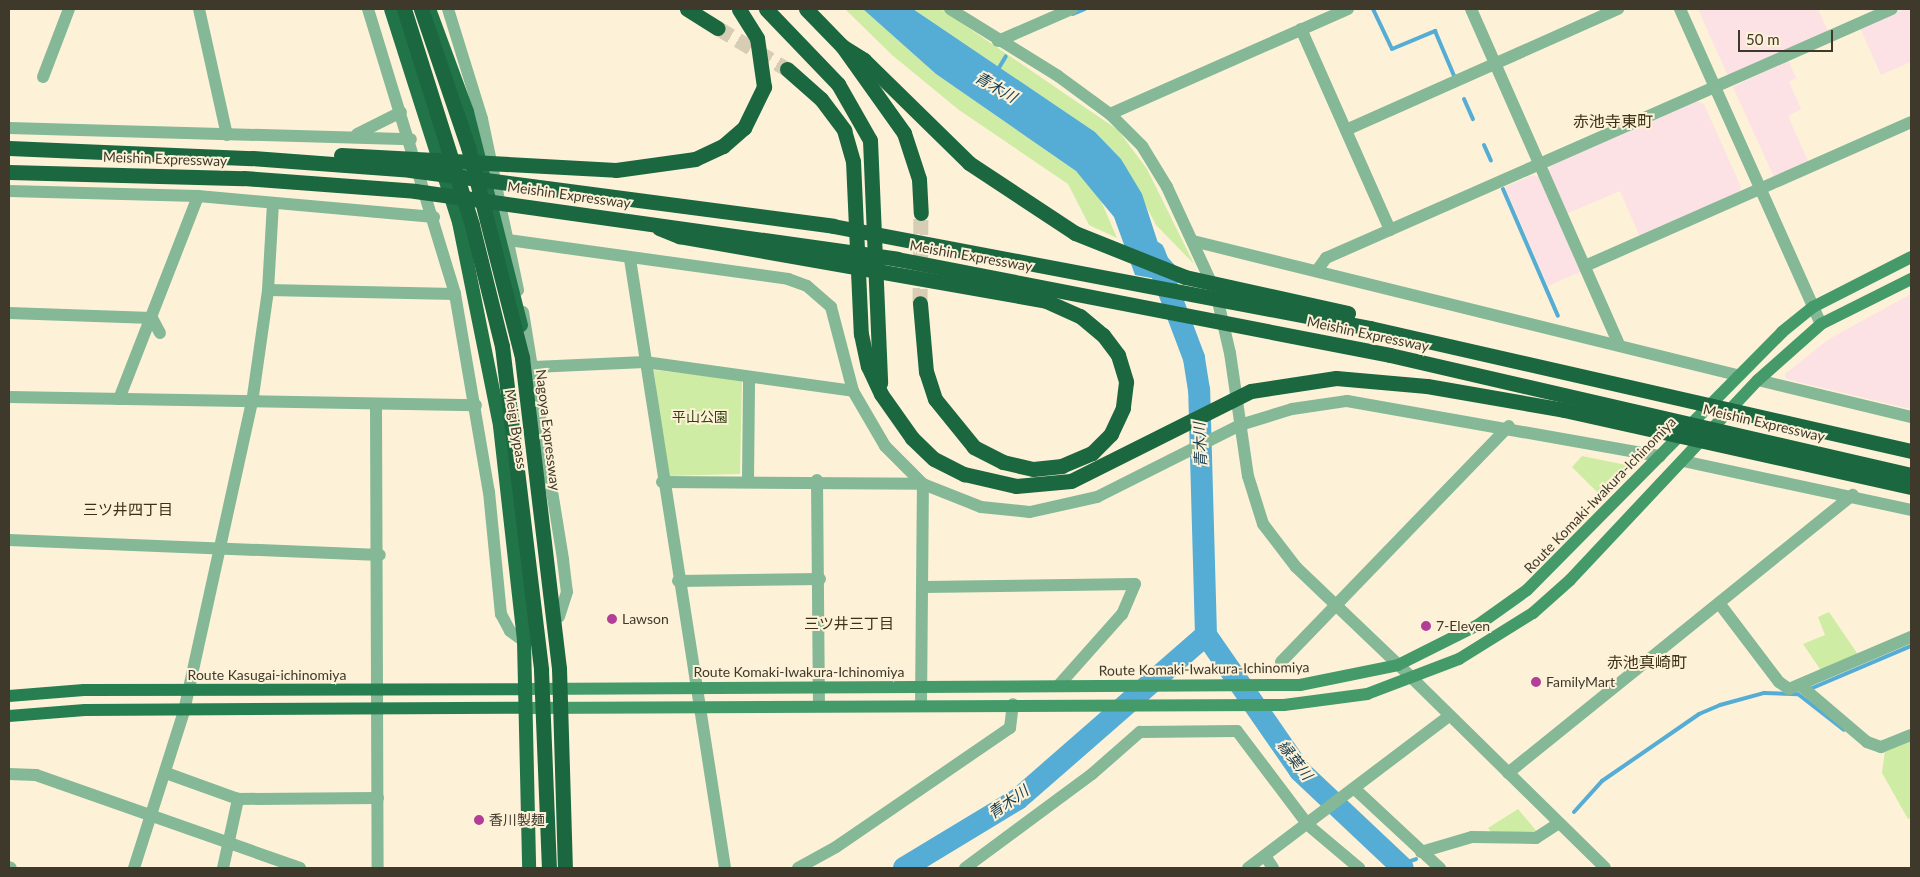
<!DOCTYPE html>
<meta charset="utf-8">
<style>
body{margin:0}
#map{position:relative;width:1920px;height:877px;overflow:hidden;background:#fdf2d7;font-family:Lato,"Noto Sans JP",sans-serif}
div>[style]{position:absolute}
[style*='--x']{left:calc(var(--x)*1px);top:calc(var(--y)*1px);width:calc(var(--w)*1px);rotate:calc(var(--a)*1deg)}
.industrial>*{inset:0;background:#fce1e5}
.green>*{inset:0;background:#ceeca3}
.water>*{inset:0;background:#55add5}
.stream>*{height:4px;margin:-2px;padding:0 2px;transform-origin:2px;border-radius:2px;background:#55add5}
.river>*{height:22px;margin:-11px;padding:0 11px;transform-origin:11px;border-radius:11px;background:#55add5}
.motorway-tunnel>*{height:15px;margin-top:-7.5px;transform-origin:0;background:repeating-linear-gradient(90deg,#d7cdb5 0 15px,transparent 0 23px)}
.minor>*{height:12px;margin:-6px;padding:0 6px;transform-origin:6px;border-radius:6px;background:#84b896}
.tertiary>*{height:12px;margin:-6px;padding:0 6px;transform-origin:6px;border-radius:6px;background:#84b896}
.secondary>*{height:12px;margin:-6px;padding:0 6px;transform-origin:6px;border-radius:6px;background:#459a6a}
.primary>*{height:12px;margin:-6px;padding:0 6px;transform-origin:6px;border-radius:6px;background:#277f51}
.trunk>*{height:14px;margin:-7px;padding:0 7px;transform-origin:7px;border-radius:7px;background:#217348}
.motorway>*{height:15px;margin:-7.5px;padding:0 7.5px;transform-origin:7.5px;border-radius:7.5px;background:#1b6740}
.dots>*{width:14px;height:14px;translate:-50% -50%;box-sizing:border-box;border:2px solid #fdf2d7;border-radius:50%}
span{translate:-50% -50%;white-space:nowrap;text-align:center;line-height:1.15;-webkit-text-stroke:4px #fdf2d7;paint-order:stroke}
.street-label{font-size:14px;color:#3f392c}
.park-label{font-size:14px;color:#30420d}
.poi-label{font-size:14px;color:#3f392c}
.left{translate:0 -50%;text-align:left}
.water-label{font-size:15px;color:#173d4f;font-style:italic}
.neighbourhood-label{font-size:15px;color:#3c3114}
.quarter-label{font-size:16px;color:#3c3114}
.frame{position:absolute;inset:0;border:10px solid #3f392c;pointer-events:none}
.scale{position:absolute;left:1738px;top:30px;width:95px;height:22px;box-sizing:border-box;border:2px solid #3f392c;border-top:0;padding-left:6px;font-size:15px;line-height:18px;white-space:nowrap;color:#3f392c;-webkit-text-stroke:4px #fdf2d7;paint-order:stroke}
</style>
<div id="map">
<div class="industrial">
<div style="clip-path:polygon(1698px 9px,1818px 9px,1829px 33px,1733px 76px,1727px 74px)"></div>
<div style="clip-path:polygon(1905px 9px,1911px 9px,1911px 62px,1881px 75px,1860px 28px)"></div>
<div style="clip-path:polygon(1788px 60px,1796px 78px,1789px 82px,1801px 109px,1788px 116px,1808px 161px,1774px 177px,1733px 87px)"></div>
<div style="clip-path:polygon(1696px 101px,1704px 104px,1741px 187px,1739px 194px,1640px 237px,1620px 191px,1566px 214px,1548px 171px,1550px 165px)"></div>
<div style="clip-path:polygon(1533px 175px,1540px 178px,1580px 272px,1548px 286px,1505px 187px)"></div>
<div style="clip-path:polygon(1911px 294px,1911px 409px,1786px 379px,1785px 374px,1829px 339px)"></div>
</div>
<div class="green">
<div style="clip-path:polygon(845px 9px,863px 9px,936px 74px,1076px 171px,1098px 194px,1117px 238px,1089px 225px,1068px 184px,959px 110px,892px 55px)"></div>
<div style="clip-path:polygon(913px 9px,941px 9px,1118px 130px,1147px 169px,1194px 264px,1156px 225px,1121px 159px,1095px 132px)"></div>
<div style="clip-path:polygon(654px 370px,742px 380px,740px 474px,666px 476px)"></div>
<div style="clip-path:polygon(1582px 456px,1631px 466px,1602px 497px,1572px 467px)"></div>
<div style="clip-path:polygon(1829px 612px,1859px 656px,1822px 672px,1803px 644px,1825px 635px,1818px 617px)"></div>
<div style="clip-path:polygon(1911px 740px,1911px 818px,1908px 819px,1882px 773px,1885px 750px)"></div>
<div style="clip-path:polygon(1518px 809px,1538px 833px,1492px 833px,1488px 828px)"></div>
</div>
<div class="water">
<div style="clip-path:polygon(863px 9px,913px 9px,1095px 132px,1121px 159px,1142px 194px,1160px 249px,1194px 286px,1135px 275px,1114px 217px,1076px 171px,936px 74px)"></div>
</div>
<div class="stream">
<div style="--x:1373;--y:9;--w:44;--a:64.6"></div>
<div style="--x:1392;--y:49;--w:47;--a:-22.7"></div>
<div style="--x:1435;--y:31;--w:51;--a:66.9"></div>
<div style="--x:1073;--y:14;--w:13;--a:-23"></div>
<div style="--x:997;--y:71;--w:17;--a:-59"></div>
<div style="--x:1464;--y:99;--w:22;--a:66"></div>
<div style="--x:1484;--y:145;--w:17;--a:66"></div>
<div style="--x:1503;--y:189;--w:138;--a:66.6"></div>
<div style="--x:1810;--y:689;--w:110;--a:-23.1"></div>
<div style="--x:1574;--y:812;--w:42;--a:-47.9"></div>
<div style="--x:1602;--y:781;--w:118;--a:-34.6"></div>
<div style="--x:1699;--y:714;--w:23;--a:-23"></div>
<div style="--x:1720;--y:705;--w:46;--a:-15.3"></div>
<div style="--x:1764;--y:693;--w:34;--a:2"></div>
<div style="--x:1798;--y:694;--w:58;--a:38"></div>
<div style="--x:1399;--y:865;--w:18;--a:-19"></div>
</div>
<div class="river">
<div style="--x:1206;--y:635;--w:165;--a:55.3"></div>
<div style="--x:1300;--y:771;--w:141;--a:43.3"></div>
<div style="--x:904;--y:868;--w:133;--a:-31.2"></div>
<div style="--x:1018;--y:799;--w:249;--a:-41.1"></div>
<div style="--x:1206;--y:635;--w:245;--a:-91.6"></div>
<div style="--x:1199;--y:390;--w:32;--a:-99"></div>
<div style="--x:1194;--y:358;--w:113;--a:-110.7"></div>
</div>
<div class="motorway-tunnel">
<div style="--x:718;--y:28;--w:80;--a:30.7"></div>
<div style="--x:920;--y:303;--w:90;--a:-89.4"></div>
</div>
<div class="minor">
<div style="--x:199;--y:9;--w:129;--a:77.5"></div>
<div style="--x:368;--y:9;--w:298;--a:73"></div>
<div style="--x:455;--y:294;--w:201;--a:80.3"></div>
<div style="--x:489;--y:492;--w:123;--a:84.4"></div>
<div style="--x:501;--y:614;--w:19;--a:62"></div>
<div style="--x:510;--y:631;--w:17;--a:36"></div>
<div style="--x:448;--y:9;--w:115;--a:72.8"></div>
<div style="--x:482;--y:119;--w:175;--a:78.1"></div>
<div style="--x:950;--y:9;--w:127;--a:31.8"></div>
<div style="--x:1058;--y:76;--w:64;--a:36.2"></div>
<div style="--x:1110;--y:114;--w:45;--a:45"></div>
<div style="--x:1142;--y:146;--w:48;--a:58.6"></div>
<div style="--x:1167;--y:187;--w:117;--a:65.2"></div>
<div style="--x:1216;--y:293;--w:62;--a:76.9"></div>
<div style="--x:1230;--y:353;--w:124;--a:81.7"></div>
<div style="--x:1248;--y:476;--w:50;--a:72.6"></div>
<div style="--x:1263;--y:524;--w:54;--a:52.5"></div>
<div style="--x:1296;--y:567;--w:162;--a:43.7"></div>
<div style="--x:1471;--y:9;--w:364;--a:66.2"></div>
<div style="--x:1301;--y:29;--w:220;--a:66.1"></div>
<div style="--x:998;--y:41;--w:81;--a:-23.4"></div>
<div style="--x:43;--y:77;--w:73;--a:-69.1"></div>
<div style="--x:1110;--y:114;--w:260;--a:-23.8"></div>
<div style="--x:9;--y:128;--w:402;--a:1.6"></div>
<div style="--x:1346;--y:130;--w:298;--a:-24"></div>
<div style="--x:357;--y:134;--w:49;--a:-26.6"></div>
<div style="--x:9;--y:191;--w:189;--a:1.5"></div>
<div style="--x:198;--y:196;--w:237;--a:5.1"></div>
<div style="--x:508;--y:240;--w:283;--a:7.9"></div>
<div style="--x:788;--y:279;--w:20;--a:20"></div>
<div style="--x:807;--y:286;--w:32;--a:41"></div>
<div style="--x:831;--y:307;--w:87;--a:75.3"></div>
<div style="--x:853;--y:391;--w:64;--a:59.8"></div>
<div style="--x:885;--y:446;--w:54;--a:45"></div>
<div style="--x:923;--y:484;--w:62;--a:21.6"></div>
<div style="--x:981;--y:507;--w:49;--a:5.8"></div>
<div style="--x:1030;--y:512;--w:69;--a:-12.6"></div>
<div style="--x:1097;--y:497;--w:160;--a:-26.7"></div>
<div style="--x:1240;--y:425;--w:54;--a:-17.1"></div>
<div style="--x:1292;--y:409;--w:56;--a:-8.3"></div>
<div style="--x:1347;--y:401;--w:318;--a:10"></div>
<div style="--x:1193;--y:241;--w:560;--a:13.84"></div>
<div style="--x:630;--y:259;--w:616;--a:81.13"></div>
<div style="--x:1585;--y:266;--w:356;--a:-23.8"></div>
<div style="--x:1318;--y:269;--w:14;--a:-54"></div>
<div style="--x:1326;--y:258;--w:618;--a:-23.75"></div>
<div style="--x:268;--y:290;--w:187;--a:1.2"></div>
<div style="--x:523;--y:312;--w:251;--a:80.8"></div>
<div style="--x:563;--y:560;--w:32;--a:83"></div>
<div style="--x:567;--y:592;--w:26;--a:108"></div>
<div style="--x:9;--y:313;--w:143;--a:2"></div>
<div style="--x:152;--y:318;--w:17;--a:62"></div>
<div style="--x:534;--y:367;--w:111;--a:-2.6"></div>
<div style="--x:645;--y:362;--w:210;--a:7.9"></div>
<div style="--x:1758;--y:380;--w:157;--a:13.6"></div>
<div style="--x:9;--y:397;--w:467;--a:1"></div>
<div style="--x:119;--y:399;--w:218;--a:-68.7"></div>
<div style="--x:376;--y:406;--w:462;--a:89.8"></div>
<div style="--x:1683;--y:461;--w:233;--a:12.1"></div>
<div style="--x:817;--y:480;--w:226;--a:89.5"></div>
<div style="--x:748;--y:481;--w:104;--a:-89.4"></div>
<div style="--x:662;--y:482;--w:261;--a:0.4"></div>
<div style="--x:9;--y:540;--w:371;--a:2.3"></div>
<div style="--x:678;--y:581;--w:142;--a:-0.8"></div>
<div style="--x:924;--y:587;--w:211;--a:-0.8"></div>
<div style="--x:1135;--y:584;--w:33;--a:113"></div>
<div style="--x:1122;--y:614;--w:96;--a:131.6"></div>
<div style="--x:1719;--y:603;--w:99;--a:52.8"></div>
<div style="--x:1779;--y:682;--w:12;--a:35"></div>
<div style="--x:1789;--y:689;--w:133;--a:-23.1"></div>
<div style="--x:1281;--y:662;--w:328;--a:-46"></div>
<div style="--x:1800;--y:685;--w:88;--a:40.4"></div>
<div style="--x:1867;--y:742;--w:15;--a:20"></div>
<div style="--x:1881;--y:747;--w:32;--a:-22"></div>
<div style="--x:921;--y:705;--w:221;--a:-89.5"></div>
<div style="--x:166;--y:773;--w:77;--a:19.9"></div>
<div style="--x:238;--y:799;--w:140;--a:-0.4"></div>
<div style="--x:1508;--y:773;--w:443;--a:-38.9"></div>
<div style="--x:9;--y:774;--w:27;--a:2"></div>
<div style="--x:36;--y:775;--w:280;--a:19.4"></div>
<div style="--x:1356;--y:790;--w:115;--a:42.9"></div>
<div style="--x:1421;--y:852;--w:53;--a:-16.4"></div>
<div style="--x:1472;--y:837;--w:64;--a:0.9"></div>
<div style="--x:1536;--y:838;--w:27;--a:-33"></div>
<div style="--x:1265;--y:856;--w:14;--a:56"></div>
<div style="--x:9;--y:867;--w:2;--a:27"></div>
<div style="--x:134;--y:868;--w:165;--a:-72.3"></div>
<div style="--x:184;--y:711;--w:315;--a:-77.6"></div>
<div style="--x:252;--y:403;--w:114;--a:-81.9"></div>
<div style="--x:268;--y:290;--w:86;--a:-86.7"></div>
<div style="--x:223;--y:868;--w:71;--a:-77.7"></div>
<div style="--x:798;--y:868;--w:43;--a:-28.9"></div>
<div style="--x:836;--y:847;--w:211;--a:-34.4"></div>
<div style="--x:1010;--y:728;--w:24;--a:-83"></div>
<div style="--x:965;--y:868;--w:158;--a:-36.5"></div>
<div style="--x:1092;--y:774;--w:64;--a:-41.2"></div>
<div style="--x:1140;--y:732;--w:97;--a:-0.6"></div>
<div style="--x:1237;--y:731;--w:118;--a:52.9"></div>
<div style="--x:1308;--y:825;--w:67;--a:40.1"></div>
<div style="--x:1248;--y:868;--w:252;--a:-37.1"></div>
</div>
<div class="tertiary">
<div style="--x:1680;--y:9;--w:345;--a:65.9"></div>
<div style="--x:1413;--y:679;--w:269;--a:44.5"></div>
</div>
<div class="secondary">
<div style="--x:525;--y:689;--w:775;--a:-0.3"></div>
<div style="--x:1300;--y:685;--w:100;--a:-11.5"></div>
<div style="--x:1398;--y:665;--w:89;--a:-26.6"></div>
<div style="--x:1478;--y:625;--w:60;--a:-35.5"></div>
<div style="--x:1527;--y:590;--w:363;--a:-45.3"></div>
<div style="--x:1782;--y:332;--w:40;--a:-39"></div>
<div style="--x:1813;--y:307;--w:110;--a:-27"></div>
<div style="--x:525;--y:708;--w:759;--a:-0.23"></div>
<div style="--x:1284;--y:705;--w:84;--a:-7.5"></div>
<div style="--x:1367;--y:694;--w:98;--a:-20.8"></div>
<div style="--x:1459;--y:659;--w:87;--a:-31.9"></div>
<div style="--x:1533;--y:613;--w:50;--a:-41.7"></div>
<div style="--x:1570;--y:580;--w:274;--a:-46.8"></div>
<div style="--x:1758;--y:380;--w:84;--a:-41.6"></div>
<div style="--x:1821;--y:324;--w:101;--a:-26.6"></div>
</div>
<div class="primary">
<div style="--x:9;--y:696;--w:75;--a:-4.6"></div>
<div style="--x:84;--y:690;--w:441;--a:-0.1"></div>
<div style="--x:9;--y:716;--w:76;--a:-4.5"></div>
<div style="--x:85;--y:710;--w:440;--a:-0.3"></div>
</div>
<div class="trunk">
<div style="--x:391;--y:9;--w:224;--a:72.3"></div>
<div style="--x:459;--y:222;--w:208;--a:78.6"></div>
<div style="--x:500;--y:426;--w:216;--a:83.6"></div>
<div style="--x:524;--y:641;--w:227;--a:88.7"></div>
<div style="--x:429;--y:9;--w:110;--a:69.7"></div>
<div style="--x:467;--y:112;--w:220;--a:75.8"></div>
</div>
<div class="motorway">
<div style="--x:404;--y:9;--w:226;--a:72.5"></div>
<div style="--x:472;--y:225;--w:125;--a:76.1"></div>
<div style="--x:502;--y:346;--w:326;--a:83.1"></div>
<div style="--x:541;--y:670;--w:198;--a:87.7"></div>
<div style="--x:421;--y:9;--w:146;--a:71.2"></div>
<div style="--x:468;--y:147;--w:218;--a:75.6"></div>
<div style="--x:522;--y:358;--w:312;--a:83.2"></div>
<div style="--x:559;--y:668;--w:200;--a:88.3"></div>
<div style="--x:687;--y:9;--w:36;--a:32"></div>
<div style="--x:766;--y:9;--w:104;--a:46.2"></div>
<div style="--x:838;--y:84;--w:64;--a:60.3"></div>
<div style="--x:870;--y:140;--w:243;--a:87.6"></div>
<div style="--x:806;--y:9;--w:52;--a:45.8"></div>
<div style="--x:842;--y:46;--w:107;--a:54.5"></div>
<div style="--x:904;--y:133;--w:48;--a:71.9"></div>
<div style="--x:919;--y:179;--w:34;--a:87"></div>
<div style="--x:842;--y:46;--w:26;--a:32"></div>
<div style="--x:864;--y:60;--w:147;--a:44.4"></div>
<div style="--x:969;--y:163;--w:127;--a:33.4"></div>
<div style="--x:1075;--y:233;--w:118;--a:21.8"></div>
<div style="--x:1185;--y:277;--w:167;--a:12.5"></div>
<div style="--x:787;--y:69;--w:45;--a:41.4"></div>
<div style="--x:821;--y:99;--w:39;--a:53"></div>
<div style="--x:844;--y:130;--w:32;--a:74"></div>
<div style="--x:853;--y:161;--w:173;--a:87.4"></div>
<div style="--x:861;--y:334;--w:33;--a:78"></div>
<div style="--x:868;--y:366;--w:31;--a:65"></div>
<div style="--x:881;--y:394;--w:54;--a:54.8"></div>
<div style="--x:912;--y:438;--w:30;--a:44"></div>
<div style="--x:934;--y:459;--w:34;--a:27"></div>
<div style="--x:964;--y:474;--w:53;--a:13"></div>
<div style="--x:1016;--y:486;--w:55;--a:-5.2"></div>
<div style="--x:1071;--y:481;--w:201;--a:-26.6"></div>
<div style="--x:1251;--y:391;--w:86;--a:-8.7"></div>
<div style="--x:1336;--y:378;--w:91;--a:5"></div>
<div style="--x:1427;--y:386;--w:139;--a:9.9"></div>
<div style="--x:1564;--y:410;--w:355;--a:12.5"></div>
<div style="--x:9;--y:148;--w:243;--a:2.4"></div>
<div style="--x:252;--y:158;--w:158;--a:4.3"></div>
<div style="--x:410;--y:170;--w:427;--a:7.5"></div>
<div style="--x:833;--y:226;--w:547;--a:10.75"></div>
<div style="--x:1370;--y:328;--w:555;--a:12.81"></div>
<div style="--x:341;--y:155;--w:275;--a:3.1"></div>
<div style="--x:616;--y:170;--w:80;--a:-7.9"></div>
<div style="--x:695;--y:159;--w:31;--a:-25"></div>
<div style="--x:723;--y:146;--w:28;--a:-41"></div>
<div style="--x:744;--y:128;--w:46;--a:-64"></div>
<div style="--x:764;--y:87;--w:49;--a:-98.1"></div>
<div style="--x:757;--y:38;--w:34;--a:-122"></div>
<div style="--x:9;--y:172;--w:235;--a:1.5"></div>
<div style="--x:244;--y:178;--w:171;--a:4.3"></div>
<div style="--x:415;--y:191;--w:487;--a:8"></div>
<div style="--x:897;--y:259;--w:502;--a:11.02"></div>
<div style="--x:1390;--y:355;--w:535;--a:12.97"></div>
<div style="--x:659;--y:228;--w:22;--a:22"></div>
<div style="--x:679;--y:236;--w:373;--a:10"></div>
<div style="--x:1046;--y:301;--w:37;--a:24"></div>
<div style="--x:1080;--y:316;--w:30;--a:40"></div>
<div style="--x:1103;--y:335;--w:25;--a:53"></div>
<div style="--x:1118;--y:355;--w:28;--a:73"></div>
<div style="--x:1126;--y:382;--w:26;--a:97"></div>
<div style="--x:1123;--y:408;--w:29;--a:115"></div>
<div style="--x:1111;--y:434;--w:27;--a:135"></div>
<div style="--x:1092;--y:453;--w:33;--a:157"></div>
<div style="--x:1062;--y:466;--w:29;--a:174"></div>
<div style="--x:1033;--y:469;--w:31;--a:-167"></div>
<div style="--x:1003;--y:462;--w:33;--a:-153"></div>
<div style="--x:974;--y:447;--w:62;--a:-129.1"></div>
<div style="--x:935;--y:399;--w:28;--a:-108"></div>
<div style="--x:926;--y:372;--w:69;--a:-95"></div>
</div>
<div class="dots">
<div style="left:612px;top:619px;background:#b33e97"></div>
<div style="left:1426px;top:626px;background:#b33e97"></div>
<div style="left:1536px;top:682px;background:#b33e97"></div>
<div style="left:479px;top:820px;background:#b33e97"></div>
</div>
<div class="street-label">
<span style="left:165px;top:159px;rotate:2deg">Meishin Expressway</span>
<span style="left:569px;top:195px;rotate:8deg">Meishin Expressway</span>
<span style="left:971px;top:256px;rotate:10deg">Meishin Expressway</span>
<span style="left:1368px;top:334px;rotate:12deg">Meishin Expressway</span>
<span style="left:1764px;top:423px;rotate:13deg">Meishin Expressway</span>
<span style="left:516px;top:429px;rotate:81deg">Meigi Bypass</span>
<span style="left:548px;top:430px;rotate:83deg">Nagoya Expressway</span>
<span style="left:1600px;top:495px;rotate:-46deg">Route Komaki-Iwakura-Ichinomiya</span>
<span style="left:1204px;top:669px;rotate:-1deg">Route Komaki-Iwakura-Ichinomiya</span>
<span style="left:799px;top:672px">Route Komaki-Iwakura-Ichinomiya</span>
<span style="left:267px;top:675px">Route Kasugai-ichinomiya</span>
</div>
<div class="park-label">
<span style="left:700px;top:417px">平山公園</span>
</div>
<div class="poi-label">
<span class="left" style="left:622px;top:619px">Lawson</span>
<span class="left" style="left:1436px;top:626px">7-Eleven</span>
<span class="left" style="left:1546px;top:682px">FamilyMart</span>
<span class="left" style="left:489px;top:820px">香川製麺</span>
</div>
<div class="water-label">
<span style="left:996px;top:87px;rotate:30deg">青木川</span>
<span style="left:1200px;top:445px;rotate:-92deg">青木川</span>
<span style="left:1295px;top:760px;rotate:52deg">縁葉川</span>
<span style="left:1008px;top:802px;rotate:-35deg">青木川</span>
</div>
<div class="neighbourhood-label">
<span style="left:128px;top:510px">三ツ井四丁目</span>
<span style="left:849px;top:624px">三ツ井三丁目</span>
</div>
<div class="quarter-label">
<span style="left:1613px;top:121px">赤池寺東町</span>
<span style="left:1647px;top:662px">赤池真崎町</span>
</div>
<div class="frame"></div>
<div class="scale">50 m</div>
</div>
